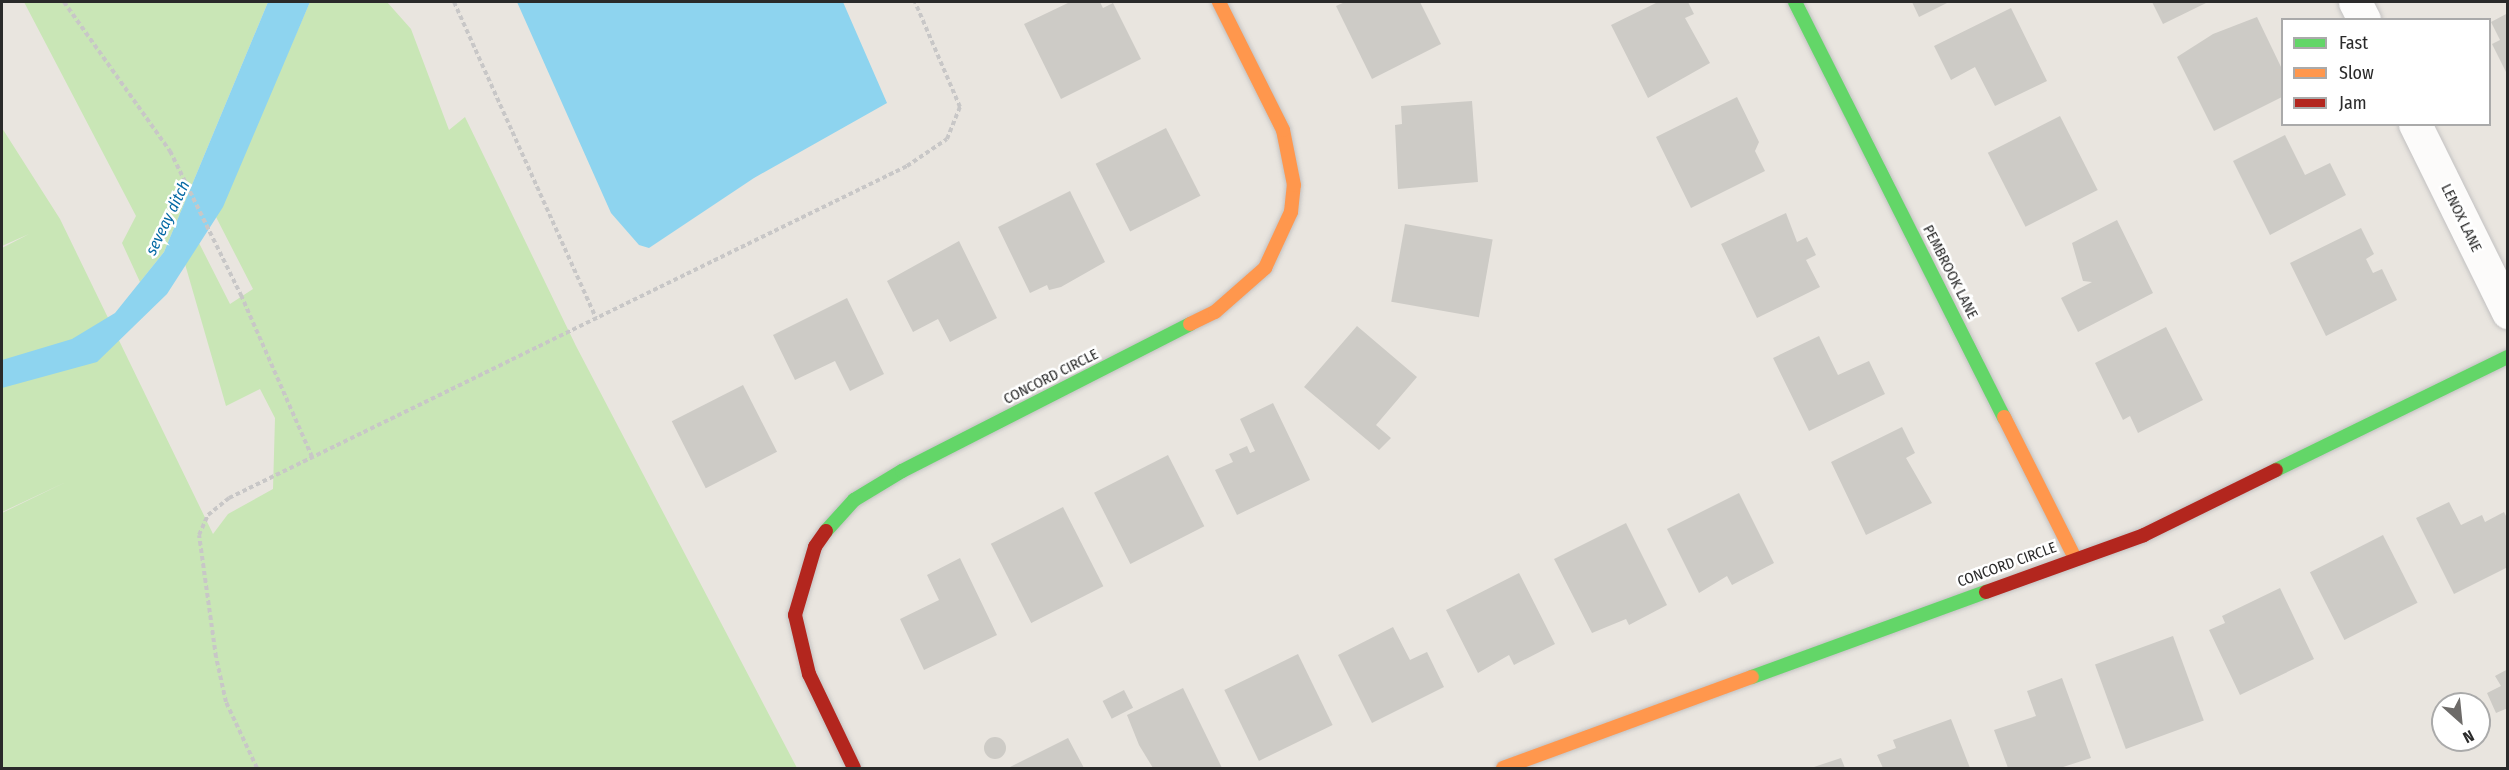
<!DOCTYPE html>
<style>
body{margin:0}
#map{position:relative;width:2509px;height:770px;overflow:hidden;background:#e9e5df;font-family:"Fira Sans Condensed",sans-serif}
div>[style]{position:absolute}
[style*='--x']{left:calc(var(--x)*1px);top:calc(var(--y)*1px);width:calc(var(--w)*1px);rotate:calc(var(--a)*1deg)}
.green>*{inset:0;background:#c9e6b6}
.water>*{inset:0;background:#8ed4ef}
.building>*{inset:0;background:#cdcbc6;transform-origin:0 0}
.round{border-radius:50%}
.path>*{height:4px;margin-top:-2px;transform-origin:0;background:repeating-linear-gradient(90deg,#c8c7c7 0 4.5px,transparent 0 7.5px)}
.roads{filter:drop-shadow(0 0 2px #c2c1c1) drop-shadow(0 0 2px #c2c1c1)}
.street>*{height:33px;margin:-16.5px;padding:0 16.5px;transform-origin:16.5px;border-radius:16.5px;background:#fcfbfa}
.fast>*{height:14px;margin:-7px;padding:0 7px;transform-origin:7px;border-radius:7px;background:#63d668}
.slow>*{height:14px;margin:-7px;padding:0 7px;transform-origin:7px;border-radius:7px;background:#ff974d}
.jam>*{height:14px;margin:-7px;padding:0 7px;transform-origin:7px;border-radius:7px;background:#b3261e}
span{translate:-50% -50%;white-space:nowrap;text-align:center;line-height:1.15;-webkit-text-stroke:5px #fff;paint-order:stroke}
.street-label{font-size:15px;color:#2a2a2a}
.water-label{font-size:16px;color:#0569a4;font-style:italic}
.frame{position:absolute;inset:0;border:3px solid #2a2a2a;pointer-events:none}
.legend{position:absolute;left:2281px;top:18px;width:210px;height:108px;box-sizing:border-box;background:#fff;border:2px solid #aaa;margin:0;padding:8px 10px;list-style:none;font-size:18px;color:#2a2a2a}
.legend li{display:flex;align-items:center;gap:12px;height:30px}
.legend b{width:30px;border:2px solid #aaa}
.north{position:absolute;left:2431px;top:692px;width:60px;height:60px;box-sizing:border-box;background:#fff;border:2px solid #aaa;border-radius:50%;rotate:153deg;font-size:16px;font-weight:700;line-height:24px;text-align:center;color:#2a2a2a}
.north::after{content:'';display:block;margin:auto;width:21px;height:27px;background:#6d6b69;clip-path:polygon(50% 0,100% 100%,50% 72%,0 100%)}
</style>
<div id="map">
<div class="green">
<div style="clip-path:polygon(24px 2px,268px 2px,164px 252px,140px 282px,122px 243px,136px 216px)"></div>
<div style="clip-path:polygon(310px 2px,387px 2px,411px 29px,449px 130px,465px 117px,576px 346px,797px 768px,2px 768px,2px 513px,66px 482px,2px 512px,2px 248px,29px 234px,2px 246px,2px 128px,60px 219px,213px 534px,228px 514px,273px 489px,275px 418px,260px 389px,226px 406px,185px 264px,199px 243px,230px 304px,253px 289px,216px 217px)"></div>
</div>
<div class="water">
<div style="clip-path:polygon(268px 2px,310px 2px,223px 207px,167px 294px,97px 362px,2px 388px,2px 360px,72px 339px,115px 313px,164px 252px)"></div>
<div style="clip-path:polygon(517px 2px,843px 2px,887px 103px,754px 178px,649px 248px,639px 245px,611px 213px)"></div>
</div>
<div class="building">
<div style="clip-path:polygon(1070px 2px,1100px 2px,1103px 8px,1113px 3px,1141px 59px,1061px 99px,1024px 24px)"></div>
<div style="clip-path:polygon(1345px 2px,1420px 2px,1441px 44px,1372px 79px,1336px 6px)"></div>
<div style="clip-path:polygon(1658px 2px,1688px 2px,1694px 14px,1685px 18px,1710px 63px,1648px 98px,1611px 25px)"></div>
<div style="clip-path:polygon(1912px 2px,1949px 2px,1919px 17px)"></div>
<div style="clip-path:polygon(2152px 2px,2208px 2px,2163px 24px)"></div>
<div style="clip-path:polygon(2011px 8px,2047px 81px,1995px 106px,1975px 67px,1951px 80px,1934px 46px)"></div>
<div style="clip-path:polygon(2508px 13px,2508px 76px,2492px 44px,2500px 40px,2491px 22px)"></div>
<div style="clip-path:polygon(2257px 17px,2282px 69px,2282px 97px,2214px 131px,2177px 57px,2213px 34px)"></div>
<div style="clip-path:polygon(1737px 97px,1759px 142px,1755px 151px,1765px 171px,1691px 208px,1656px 137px)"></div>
<div style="clip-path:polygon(1472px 101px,1478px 182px,1398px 189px,1395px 125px,1402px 124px,1401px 106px)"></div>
<div style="left:2060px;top:116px;width:83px;height:81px;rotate:63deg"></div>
<div style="left:1166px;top:128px;width:76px;height:79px;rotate:63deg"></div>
<div style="clip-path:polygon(2285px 135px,2305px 175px,2330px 163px,2346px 195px,2270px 235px,2233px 161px)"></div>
<div style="clip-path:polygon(1070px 191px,1105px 262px,1061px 287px,1049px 290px,1047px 285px,1030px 293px,998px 227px)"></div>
<div style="clip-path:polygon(1786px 213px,1797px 242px,1807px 237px,1816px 255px,1806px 260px,1820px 287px,1757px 318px,1721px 244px)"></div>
<div style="clip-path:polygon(2117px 220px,2153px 293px,2078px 332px,2061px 298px,2092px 282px,2083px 281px,2072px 243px)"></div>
<div style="left:1405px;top:224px;width:89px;height:79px;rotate:10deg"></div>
<div style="clip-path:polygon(2361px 228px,2374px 254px,2366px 259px,2373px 273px,2382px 269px,2397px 300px,2326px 336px,2290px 263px)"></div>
<div style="clip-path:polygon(959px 241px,997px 318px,950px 342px,938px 319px,913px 332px,887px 281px)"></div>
<div style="clip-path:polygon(847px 298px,884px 374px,850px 391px,835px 361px,795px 380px,773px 335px)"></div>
<div style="clip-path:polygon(1357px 326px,1417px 377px,1376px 425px,1391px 438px,1379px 450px,1304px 387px)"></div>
<div style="clip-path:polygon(2166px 327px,2203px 400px,2138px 433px,2130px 416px,2123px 420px,2095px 363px)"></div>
<div style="clip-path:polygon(1819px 336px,1838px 375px,1869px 361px,1885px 394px,1809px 431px,1773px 358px)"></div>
<div style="left:743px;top:385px;width:75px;height:80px;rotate:63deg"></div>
<div style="clip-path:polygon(1273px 403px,1310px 480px,1237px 515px,1215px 470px,1233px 462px,1229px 454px,1247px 446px,1250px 453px,1255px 451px,1240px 419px)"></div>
<div style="clip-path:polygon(1902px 427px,1915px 453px,1906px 458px,1932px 503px,1866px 535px,1831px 462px)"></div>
<div style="left:1168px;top:455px;width:80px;height:83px;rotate:63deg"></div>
<div style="clip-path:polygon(1739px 493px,1774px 563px,1732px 585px,1727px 576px,1699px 593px,1667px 529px)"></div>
<div style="clip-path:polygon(2449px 502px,2461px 525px,2482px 515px,2485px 522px,2504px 512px,2508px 520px,2508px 567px,2454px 594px,2416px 518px)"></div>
<div style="left:1063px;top:507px;width:89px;height:81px;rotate:63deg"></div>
<div style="clip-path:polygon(1626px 523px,1667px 605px,1629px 625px,1626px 619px,1592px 633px,1554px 559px)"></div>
<div style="left:2383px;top:535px;width:76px;height:82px;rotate:63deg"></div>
<div style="clip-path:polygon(960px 558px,997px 635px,924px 670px,900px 619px,939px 600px,927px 575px)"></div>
<div style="clip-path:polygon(1519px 573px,1555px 644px,1514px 665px,1509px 655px,1478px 673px,1446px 610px)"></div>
<div style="clip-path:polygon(2280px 588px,2314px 659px,2240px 695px,2209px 630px,2225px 623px,2222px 616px)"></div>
<div style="clip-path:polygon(1393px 627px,1410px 660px,1427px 652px,1444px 687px,1372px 723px,1338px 655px)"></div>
<div style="left:2173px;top:636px;width:90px;height:83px;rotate:70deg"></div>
<div style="left:1298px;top:654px;width:79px;height:82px;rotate:64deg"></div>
<div style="clip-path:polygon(2508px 669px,2508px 708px,2496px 713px,2487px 693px,2501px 686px,2495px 676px)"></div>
<div style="clip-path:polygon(2062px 678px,2091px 758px,2060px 768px,2008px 768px,1994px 730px,2036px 716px,2027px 691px)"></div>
<div style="clip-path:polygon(1183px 688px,1222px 768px,1153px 768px,1139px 745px,1127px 715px)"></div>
<div style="left:1124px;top:690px;width:20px;height:24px;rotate:63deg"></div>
<div style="clip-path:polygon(1951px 719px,1970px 768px,1883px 768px,1877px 755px,1896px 748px,1893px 740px)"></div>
<div class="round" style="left:984px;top:737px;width:22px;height:22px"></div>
<div style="clip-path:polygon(1068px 738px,1084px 768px,1008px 768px)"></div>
<div style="clip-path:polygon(1841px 758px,1845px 768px,1811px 768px)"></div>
</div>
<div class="path">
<div style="--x:64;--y:2;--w:183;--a:54.6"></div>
<div style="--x:170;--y:151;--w:161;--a:63.8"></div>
<div style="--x:241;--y:295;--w:177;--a:66.3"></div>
<div style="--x:454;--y:2;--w:346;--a:65.8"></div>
<div style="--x:257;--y:768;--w:73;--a:-115.2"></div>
<div style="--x:226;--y:702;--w:46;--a:-102.5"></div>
<div style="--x:216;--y:657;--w:123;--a:-97.9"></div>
<div style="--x:199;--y:535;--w:22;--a:-66"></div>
<div style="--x:208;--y:515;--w:27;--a:-39"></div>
<div style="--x:229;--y:498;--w:755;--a:-26.09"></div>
<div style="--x:907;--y:166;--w:48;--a:-34"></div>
<div style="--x:947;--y:139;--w:35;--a:-68"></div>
<div style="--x:960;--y:107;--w:114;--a:-113.2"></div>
</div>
<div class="roads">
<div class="street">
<div style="--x:2355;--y:2;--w:20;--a:63"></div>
<div style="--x:2415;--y:124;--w:210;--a:63.7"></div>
</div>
<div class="fast">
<div style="--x:1795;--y:2;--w:465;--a:63.3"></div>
<div style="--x:2276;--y:470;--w:258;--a:-26"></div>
<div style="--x:826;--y:531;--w:42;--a:-47.9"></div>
<div style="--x:854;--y:500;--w:56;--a:-31.1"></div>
<div style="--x:902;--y:471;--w:323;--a:-27"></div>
<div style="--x:1752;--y:677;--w:249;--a:-20"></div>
</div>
<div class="slow">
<div style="--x:1190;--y:324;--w:28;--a:-26"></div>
<div style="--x:1215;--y:312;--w:67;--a:-41.3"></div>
<div style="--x:1265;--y:268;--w:62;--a:-65.1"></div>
<div style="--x:1291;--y:212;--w:27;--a:-84"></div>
<div style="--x:1294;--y:185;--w:56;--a:-101.3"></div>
<div style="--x:1283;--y:130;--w:143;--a:-116.6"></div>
<div style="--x:2004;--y:417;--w:158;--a:63.3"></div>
<div style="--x:1503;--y:768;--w:265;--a:-20.1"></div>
</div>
<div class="jam">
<div style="--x:826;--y:531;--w:19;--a:125"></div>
<div style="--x:815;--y:547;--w:71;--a:106.4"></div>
<div style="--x:795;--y:615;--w:61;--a:76.7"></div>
<div style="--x:809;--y:674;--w:104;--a:64.4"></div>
<div style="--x:1986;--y:592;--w:168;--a:-19.8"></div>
<div style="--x:2144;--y:535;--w:147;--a:-26.2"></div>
</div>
</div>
<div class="street-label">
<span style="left:2461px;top:218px;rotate:64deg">LENOX LANE</span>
<span style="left:1950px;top:272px;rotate:63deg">PEMBROOK LANE</span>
<span style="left:1051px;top:377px;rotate:-27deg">CONCORD CIRCLE</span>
<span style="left:2007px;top:565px;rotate:-20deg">CONCORD CIRCLE</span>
</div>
<div class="water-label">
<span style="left:168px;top:218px;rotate:-64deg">seveay ditch</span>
</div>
<div class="frame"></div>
<ul class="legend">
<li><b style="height:8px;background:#63d668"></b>Fast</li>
<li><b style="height:8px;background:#ff974d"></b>Slow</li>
<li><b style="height:8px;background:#b3261e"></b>Jam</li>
</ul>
<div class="north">N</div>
</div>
